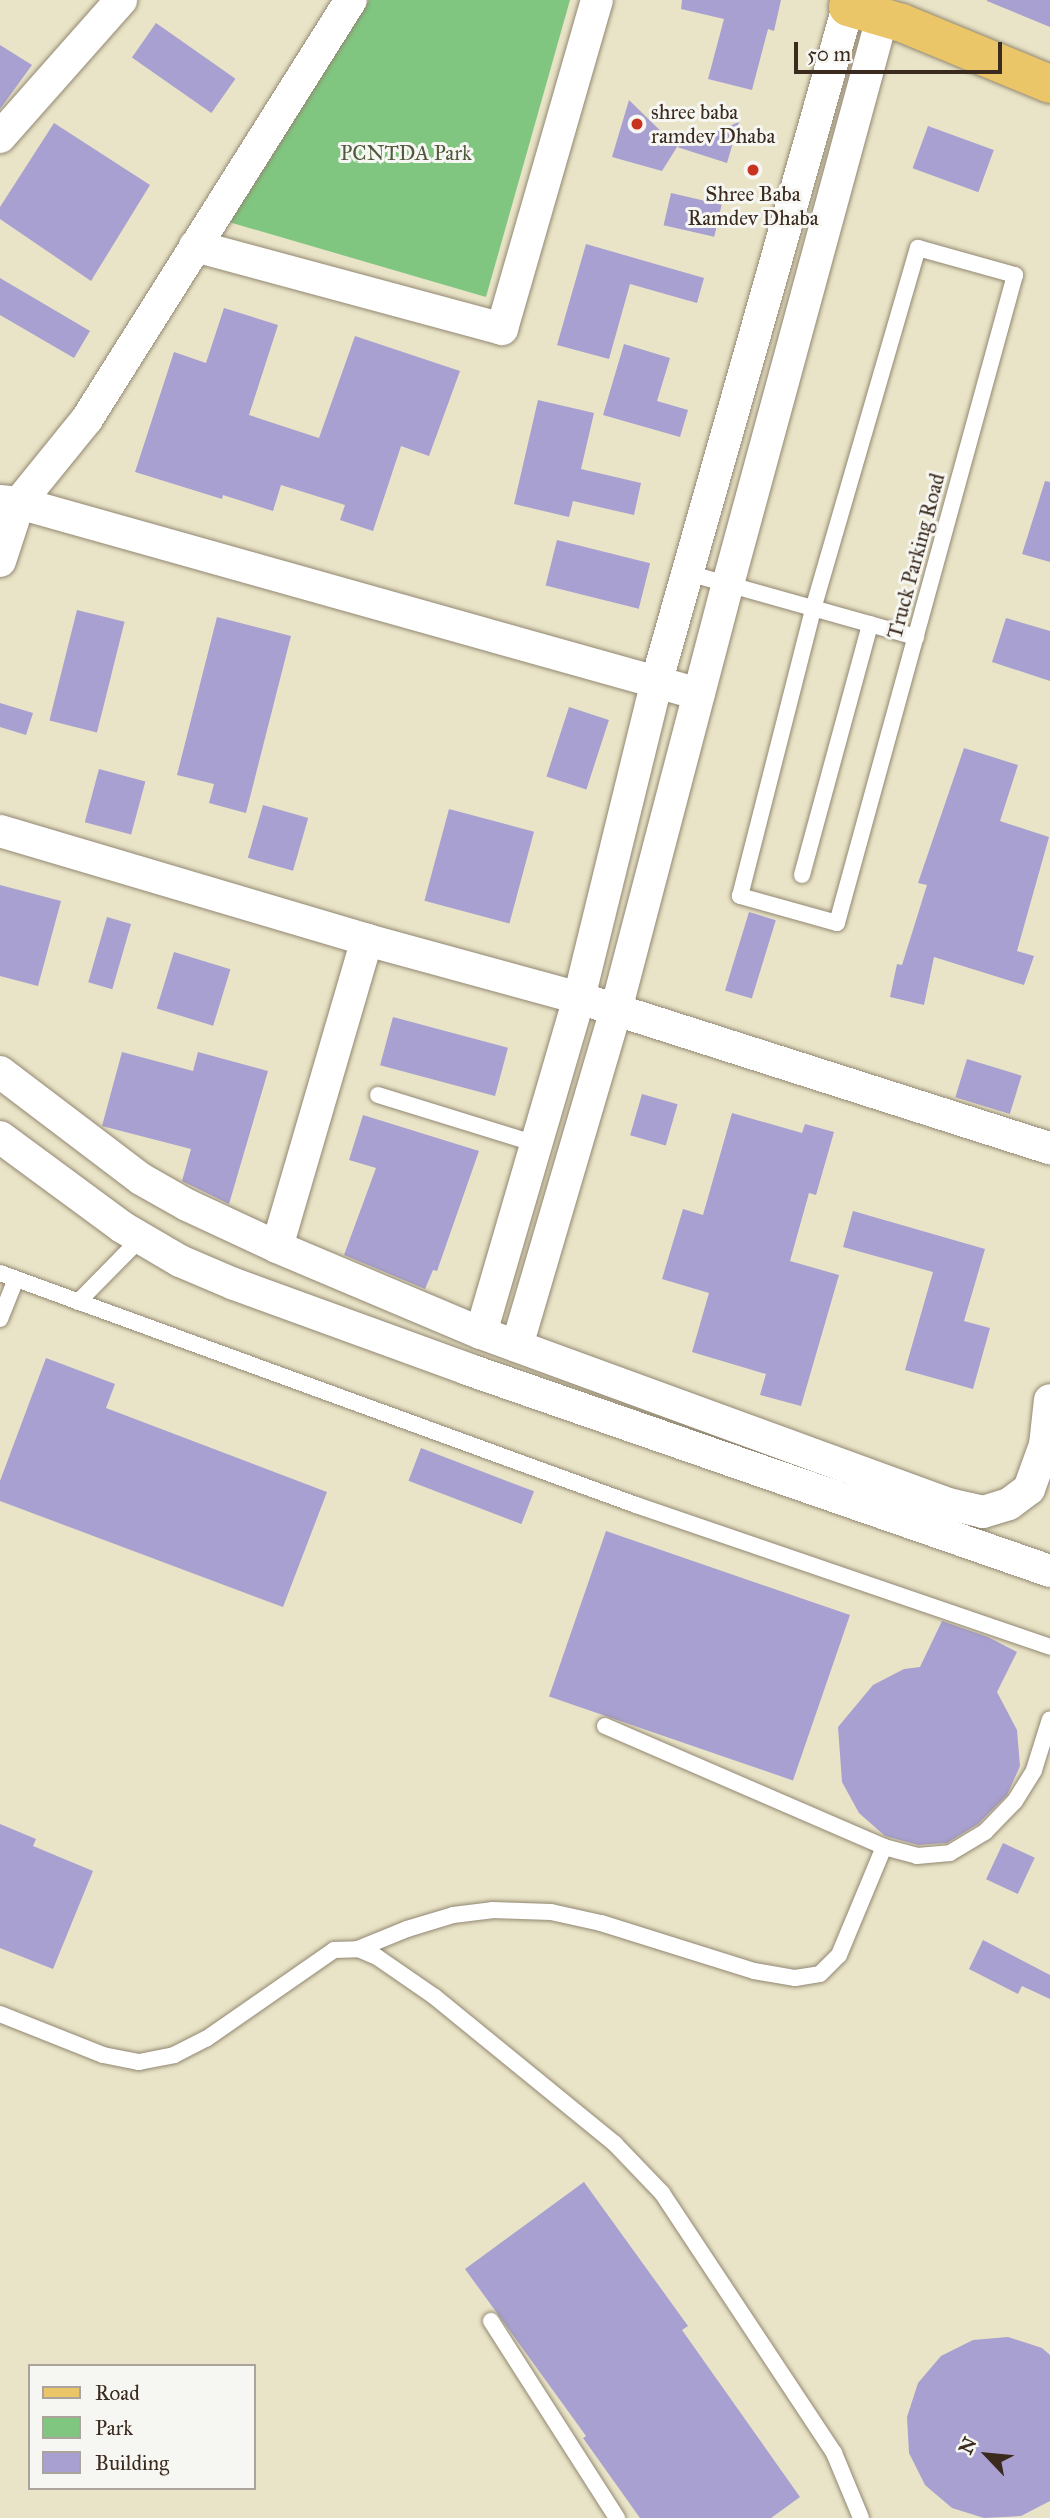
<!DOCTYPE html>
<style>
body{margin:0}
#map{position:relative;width:1050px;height:2518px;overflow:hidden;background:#e9e4c7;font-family:"IM FELL Great Primer",serif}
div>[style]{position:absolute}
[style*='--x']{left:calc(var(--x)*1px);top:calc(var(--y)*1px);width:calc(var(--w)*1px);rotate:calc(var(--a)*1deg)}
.green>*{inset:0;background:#80c680}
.building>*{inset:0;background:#a8a0d0;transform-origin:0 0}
.roads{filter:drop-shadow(0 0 2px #928772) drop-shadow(0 0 2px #928772)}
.lane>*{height:16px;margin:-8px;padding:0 8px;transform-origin:8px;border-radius:8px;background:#fff}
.street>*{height:32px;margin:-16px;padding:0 16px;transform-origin:16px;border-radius:16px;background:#fff}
.primary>*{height:38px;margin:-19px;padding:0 19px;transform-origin:19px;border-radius:19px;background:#ebc669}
.dots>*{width:19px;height:19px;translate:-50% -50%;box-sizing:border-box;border:4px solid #f6f6f2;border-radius:50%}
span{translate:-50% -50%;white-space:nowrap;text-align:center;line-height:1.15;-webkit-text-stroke:6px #f6f6f2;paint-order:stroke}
.poi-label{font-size:21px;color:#3b2a1e}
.left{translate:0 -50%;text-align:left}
.park-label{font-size:21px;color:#50593b}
.street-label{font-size:21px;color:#3b2a1e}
.legend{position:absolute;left:28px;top:2364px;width:228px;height:126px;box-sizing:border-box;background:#f6f6f2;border:2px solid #aba49d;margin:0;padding:9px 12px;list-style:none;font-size:21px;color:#3b2a1e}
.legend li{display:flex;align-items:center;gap:14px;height:35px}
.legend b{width:35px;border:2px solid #aba49d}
.north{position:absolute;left:952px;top:2420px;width:70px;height:70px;-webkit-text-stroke:5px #f6f6f2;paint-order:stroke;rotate:296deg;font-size:19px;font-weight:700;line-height:28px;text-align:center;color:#3b2a1e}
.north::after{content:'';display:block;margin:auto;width:24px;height:32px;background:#3b2a1e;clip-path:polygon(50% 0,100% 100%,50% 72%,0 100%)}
.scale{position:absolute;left:794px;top:42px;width:208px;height:32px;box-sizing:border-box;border:4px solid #3b2a1e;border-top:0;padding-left:9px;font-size:21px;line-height:24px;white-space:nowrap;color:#3b2a1e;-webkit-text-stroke:5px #f6f6f2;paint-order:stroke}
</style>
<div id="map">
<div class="green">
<div style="clip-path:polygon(369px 0,570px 0,486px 297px,222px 220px)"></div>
</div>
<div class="building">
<div style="clip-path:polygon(682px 0,781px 0,774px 31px,768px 29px,752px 90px,708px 79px,724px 19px,681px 9px)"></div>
<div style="clip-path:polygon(1050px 0,1050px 27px,987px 1px,987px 0)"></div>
<div style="left:156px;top:23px;width:97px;height:42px;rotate:35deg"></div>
<div style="clip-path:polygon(0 45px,32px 65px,0 109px)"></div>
<div style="clip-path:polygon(629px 100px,677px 147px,662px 171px,612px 157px)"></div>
<div style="clip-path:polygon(739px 122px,727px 163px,677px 147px)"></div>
<div style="clip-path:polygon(54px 123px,150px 185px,91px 281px,0 219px,0 207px)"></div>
<div style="left:928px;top:126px;width:70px;height:45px;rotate:20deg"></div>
<div style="left:671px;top:193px;width:52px;height:33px;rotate:13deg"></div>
<div style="clip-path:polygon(586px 244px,704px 278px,697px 303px,630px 284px,609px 359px,557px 345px)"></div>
<div style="clip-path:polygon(0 278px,90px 331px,74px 358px,0 315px)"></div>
<div style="clip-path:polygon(224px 308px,278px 325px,249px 415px,319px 438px,355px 336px,460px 371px,429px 456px,401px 446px,373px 531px,340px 520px,345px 505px,281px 485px,273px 511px,223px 495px,222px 499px,135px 472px,174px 352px,206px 363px)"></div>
<div style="clip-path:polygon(624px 344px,670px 358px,657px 401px,688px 410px,680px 437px,603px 415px)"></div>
<div style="clip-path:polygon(538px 400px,594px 413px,581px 469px,641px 483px,634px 515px,573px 501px,569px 517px,514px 504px)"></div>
<div style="clip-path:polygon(1045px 481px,1050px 482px,1050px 562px,1022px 554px)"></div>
<div style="left:557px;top:540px;width:96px;height:47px;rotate:14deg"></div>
<div style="left:77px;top:610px;width:49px;height:114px;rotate:14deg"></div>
<div style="clip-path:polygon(217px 617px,291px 636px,246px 813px,209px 803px,214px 784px,177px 775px)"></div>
<div style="clip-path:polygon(1006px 618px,1050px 631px,1050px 681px,992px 662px)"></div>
<div style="clip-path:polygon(0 703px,33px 713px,26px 735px,0 727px)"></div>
<div style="left:569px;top:707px;width:42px;height:73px;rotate:18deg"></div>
<div style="clip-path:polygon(964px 748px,1018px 765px,1000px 821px,1049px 837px,1017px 951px,1034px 956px,1024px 985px,934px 957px,924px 1005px,890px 997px,897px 964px,902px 965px,927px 885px,918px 883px)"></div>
<div style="left:99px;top:769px;width:48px;height:55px;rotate:15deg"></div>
<div style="left:263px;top:805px;width:47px;height:55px;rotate:16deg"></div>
<div style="left:449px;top:809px;width:88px;height:95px;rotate:15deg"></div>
<div style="clip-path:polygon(0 885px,61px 901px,38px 986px,0 976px)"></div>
<div style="left:749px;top:912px;width:28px;height:82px;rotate:17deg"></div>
<div style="left:107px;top:917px;width:25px;height:68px;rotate:16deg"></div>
<div style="left:174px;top:952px;width:59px;height:59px;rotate:17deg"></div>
<div style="left:393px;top:1017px;width:119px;height:50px;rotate:15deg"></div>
<div style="clip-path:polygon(122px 1052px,193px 1071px,198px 1052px,268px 1071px,229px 1204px,182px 1181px,191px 1149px,102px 1126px)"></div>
<div style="left:967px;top:1059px;width:57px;height:40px;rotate:17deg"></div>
<div style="left:642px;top:1094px;width:37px;height:43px;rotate:16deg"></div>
<div style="clip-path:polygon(732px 1113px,802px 1133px,805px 1124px,834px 1132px,816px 1195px,809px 1193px,790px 1261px,839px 1275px,801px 1406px,760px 1395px,766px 1374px,692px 1352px,709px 1293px,662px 1279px,683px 1209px,703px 1215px)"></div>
<div style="clip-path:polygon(363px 1115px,479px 1151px,437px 1271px,433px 1270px,425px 1289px,344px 1255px,376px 1168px,349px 1160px)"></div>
<div style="clip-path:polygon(853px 1211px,985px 1249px,964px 1321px,990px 1328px,973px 1389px,905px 1370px,933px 1272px,843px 1247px)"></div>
<div style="clip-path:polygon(46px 1358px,115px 1384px,106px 1408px,327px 1492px,283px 1607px,0 1501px,0 1481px)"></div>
<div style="left:421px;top:1448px;width:121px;height:35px;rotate:21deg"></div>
<div style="left:606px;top:1531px;width:258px;height:175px;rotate:19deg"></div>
<div style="clip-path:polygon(942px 1621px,988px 1637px,1017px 1652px,997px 1692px,1017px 1730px,1020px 1766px,1007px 1795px,978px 1824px,947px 1843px,918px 1845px,885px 1836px,859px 1813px,842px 1782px,838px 1727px,873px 1685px,904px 1669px,920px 1667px)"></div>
<div style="clip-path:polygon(0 1824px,36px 1839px,33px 1846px,93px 1871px,53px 1969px,0 1948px)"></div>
<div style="left:1003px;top:1843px;width:35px;height:40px;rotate:25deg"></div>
<div style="clip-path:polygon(983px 1940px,1050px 1975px,1050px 1999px,1022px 1986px,1018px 1994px,969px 1969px)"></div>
<div style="clip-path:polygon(584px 2182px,688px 2326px,682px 2330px,800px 2497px,771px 2518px,640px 2518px,583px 2438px,586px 2436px,465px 2269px)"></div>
<div style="clip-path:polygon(1008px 2337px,1042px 2348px,1050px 2355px,1050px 2501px,1021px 2516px,984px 2518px,952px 2508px,925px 2485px,909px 2453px,907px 2417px,918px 2383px,941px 2356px,973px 2340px)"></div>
</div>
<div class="roads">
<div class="lane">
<div style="--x:918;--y:248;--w:101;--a:15.6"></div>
<div style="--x:1015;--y:275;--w:672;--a:105.36"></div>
<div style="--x:837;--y:923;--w:101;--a:-164.4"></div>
<div style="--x:740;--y:896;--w:296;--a:-75.7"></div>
<div style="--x:813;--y:609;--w:376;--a:-73.8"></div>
<div style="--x:688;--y:573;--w:237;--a:15.7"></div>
<div style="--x:802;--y:875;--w:260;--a:-74.8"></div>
<div style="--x:378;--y:1095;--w:165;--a:17.2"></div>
<div style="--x:0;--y:1273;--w:677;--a:20.04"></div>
<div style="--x:636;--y:1505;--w:438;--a:18.9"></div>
<div style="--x:78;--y:1302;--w:90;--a:-45.5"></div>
<div style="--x:0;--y:1319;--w:43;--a:-68.2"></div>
<div style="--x:605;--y:1726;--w:304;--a:23.4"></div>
<div style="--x:884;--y:1847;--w:34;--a:15"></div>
<div style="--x:917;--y:1856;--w:33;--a:-5"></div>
<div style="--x:950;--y:1853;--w:41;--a:-31"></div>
<div style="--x:985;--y:1832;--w:43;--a:-45.9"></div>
<div style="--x:1015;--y:1801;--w:36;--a:-58"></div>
<div style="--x:1034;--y:1770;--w:53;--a:-72.6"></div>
<div style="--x:358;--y:1949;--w:53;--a:-22.2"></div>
<div style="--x:407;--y:1929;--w:48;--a:-16.9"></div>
<div style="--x:453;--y:1915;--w:39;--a:-7"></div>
<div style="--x:492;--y:1910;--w:59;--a:1.9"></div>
<div style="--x:551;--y:1912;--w:51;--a:12.4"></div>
<div style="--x:601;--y:1923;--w:160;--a:17.4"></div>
<div style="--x:754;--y:1971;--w:42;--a:9.7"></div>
<div style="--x:795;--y:1978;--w:25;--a:-9"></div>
<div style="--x:820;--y:1974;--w:27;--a:-45"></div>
<div style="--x:839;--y:1955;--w:117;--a:-67.4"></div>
<div style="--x:0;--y:2014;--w:111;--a:21.7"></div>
<div style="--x:103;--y:2055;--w:37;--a:11"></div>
<div style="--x:139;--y:2062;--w:36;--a:-11"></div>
<div style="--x:174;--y:2055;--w:36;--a:-27"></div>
<div style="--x:206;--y:2039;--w:156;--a:-34.8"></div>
<div style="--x:334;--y:1950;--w:24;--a:-2"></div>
<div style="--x:358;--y:1949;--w:21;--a:23"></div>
<div style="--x:377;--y:1957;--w:70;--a:34.6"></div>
<div style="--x:435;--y:1997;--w:232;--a:39.2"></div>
<div style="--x:615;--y:2144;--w:68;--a:46.2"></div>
<div style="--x:662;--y:2193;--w:312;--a:56.5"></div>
<div style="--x:834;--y:2453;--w:70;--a:67.4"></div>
<div style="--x:491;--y:2321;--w:234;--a:57.4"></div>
</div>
<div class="street">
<div style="--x:0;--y:137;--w:183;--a:-48.5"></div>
<div style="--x:195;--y:246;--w:318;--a:15.1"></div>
<div style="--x:502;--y:329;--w:342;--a:-73.9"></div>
<div style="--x:0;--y:501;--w:19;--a:6"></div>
<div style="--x:19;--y:503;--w:706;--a:15.69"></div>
<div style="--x:0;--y:561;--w:61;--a:-71.9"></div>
<div style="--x:19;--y:503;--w:108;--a:-51"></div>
<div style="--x:87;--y:419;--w:495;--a:-57.8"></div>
<div style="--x:0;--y:831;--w:383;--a:16.5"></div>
<div style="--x:367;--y:940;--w:220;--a:15.3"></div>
<div style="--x:579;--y:998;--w:494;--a:17.7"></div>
<div style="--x:0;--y:1072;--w:177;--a:37.2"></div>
<div style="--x:141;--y:1179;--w:53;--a:29.5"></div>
<div style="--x:187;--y:1205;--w:99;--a:25"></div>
<div style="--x:277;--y:1247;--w:221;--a:22.9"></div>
<div style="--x:481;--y:1333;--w:498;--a:20.1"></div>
<div style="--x:949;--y:1504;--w:35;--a:13"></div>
<div style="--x:983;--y:1512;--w:27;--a:-17"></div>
<div style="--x:1009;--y:1504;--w:25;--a:-37"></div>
<div style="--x:1029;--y:1489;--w:47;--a:-70"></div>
<div style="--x:1045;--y:1445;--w:45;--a:-83.7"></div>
<div style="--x:0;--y:1137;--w:152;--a:36.4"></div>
<div style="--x:122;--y:1227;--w:67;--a:30.4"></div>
<div style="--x:180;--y:1261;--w:59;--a:23.1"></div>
<div style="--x:234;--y:1284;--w:248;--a:20"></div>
<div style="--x:467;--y:1369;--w:617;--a:19.11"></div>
<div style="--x:277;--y:1247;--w:320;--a:-73.7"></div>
<div style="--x:481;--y:1333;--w:349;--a:-73.7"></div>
<div style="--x:579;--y:998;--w:327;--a:-76.2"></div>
<div style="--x:657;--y:680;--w:700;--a:-74.16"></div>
<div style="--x:517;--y:1346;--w:350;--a:-73.6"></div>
<div style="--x:616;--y:1010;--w:440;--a:-75.3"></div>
<div style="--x:728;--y:584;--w:587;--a:-74.78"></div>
</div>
<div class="primary">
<div style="--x:850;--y:0;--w:7;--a:106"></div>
<div style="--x:848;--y:7;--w:56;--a:16.5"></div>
<div style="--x:902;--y:23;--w:160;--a:22.4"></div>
</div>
</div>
<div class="dots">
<div style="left:637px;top:124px;background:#c8321e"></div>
<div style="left:753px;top:170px;background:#c8321e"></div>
</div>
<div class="poi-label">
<span class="left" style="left:651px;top:124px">shree baba<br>ramdev Dhaba</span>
<span style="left:753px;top:206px">Shree Baba<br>Ramdev Dhaba</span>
</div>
<div class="park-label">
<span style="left:406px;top:153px">PCNTDA Park</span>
</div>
<div class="street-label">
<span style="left:916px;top:556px;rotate:-75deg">Truck Parking Road</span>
</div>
<ul class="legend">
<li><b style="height:9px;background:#ebc669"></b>Road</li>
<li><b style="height:19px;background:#80c680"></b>Park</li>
<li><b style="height:19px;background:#a8a0d0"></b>Building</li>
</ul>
<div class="north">N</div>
<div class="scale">50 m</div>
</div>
